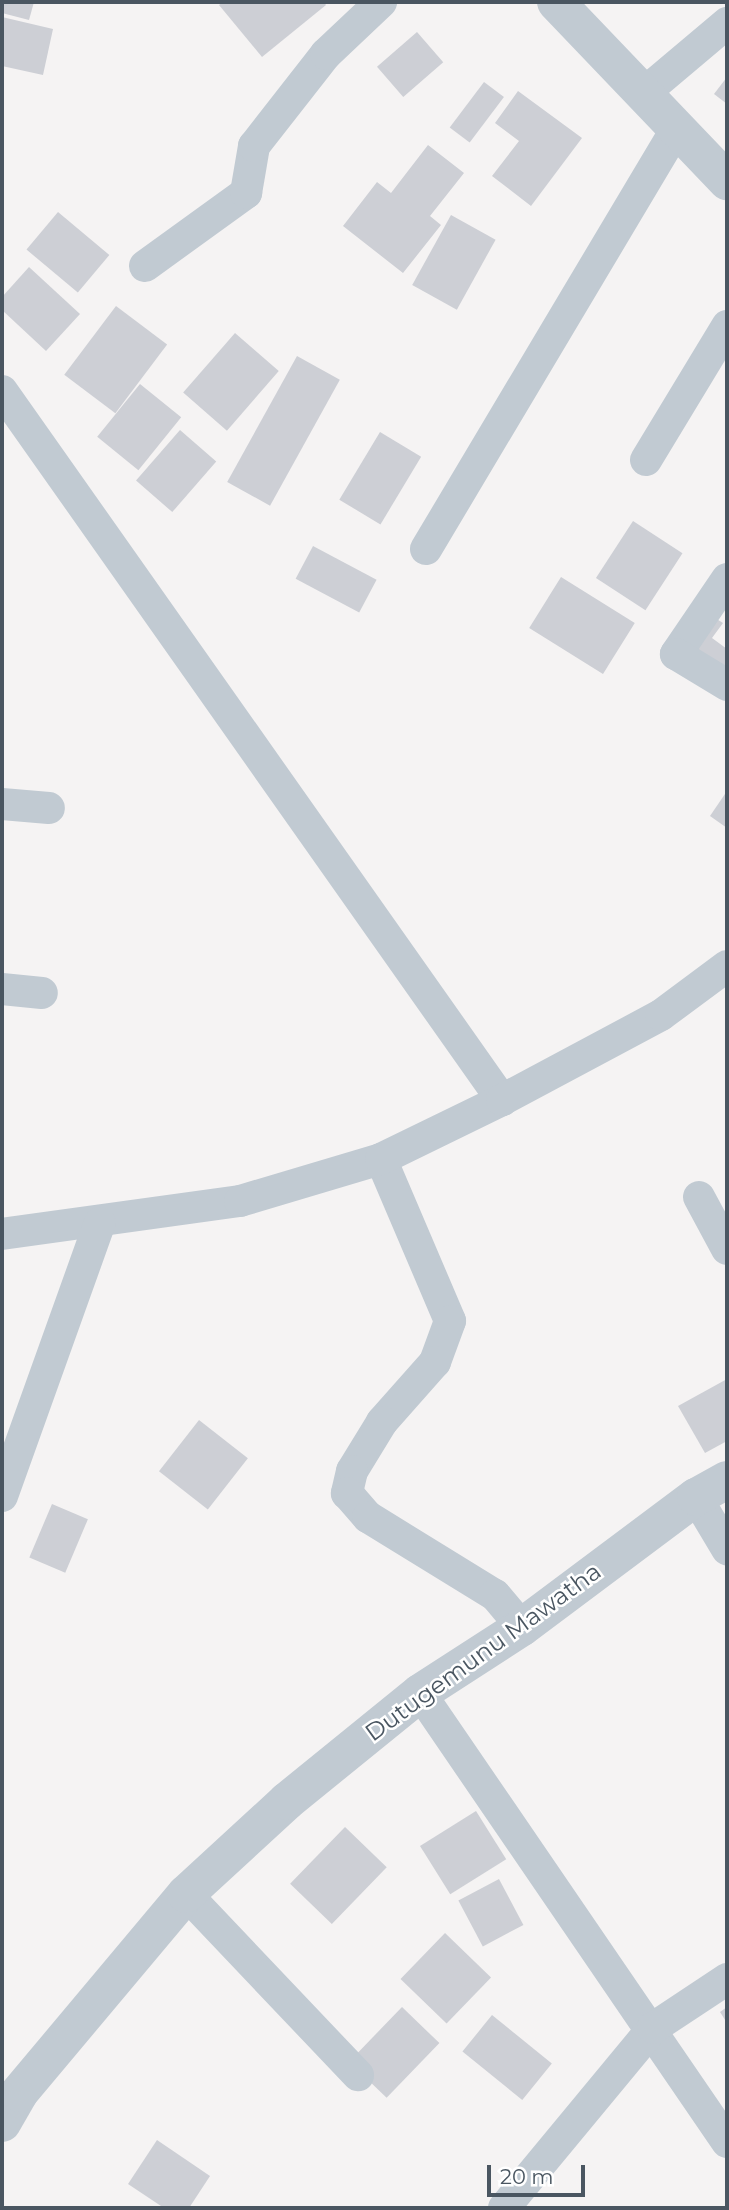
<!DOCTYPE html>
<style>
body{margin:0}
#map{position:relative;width:729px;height:2210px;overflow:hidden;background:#f5f3f3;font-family:Montserrat,sans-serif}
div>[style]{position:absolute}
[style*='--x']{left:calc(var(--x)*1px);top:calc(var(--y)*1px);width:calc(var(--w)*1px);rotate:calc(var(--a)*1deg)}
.building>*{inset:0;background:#cdcfd5;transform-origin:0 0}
.minor>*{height:32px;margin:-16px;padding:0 16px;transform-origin:16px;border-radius:16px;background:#c1cad2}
.tertiary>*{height:38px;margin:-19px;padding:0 19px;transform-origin:19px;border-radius:19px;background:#c1cad2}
span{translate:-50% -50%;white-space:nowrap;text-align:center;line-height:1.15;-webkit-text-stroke:5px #fff;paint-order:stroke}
.street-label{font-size:24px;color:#4a5661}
.frame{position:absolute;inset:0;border:4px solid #4a5661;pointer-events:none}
.scale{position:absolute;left:487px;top:2165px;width:98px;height:32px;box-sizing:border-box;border:4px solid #4a5661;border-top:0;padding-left:9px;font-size:21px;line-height:24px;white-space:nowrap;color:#4a5661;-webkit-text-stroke:5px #fff;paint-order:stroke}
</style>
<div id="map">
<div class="building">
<div style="clip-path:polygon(2px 2px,34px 2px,29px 20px,2px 13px)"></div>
<div style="clip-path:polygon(223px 2px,324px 2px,326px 5px,262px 57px,219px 5px)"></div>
<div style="clip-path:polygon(2px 17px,53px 29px,43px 75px,2px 66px)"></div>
<div style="left:417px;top:32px;width:40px;height:53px;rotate:49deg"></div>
<div style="clip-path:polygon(727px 77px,727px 104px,714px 94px)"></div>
<div style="left:484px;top:82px;width:25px;height:57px;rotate:37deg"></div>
<div style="clip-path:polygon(518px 91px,582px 138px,531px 206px,492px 176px,519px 141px,495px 123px)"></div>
<div style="clip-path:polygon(428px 145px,464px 173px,430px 216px,441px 225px,403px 273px,343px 226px,377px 182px,391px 193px)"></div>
<div style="left:58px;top:212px;width:67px;height:49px;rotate:40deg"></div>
<div style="left:451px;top:215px;width:51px;height:80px;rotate:29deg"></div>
<div style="clip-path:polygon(29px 267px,80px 314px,46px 351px,2px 310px,2px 297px)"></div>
<div style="left:116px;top:306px;width:64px;height:86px;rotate:37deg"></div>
<div style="left:235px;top:333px;width:58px;height:79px;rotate:41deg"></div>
<div style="left:297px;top:356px;width:49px;height:144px;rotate:29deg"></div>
<div style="left:140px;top:384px;width:53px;height:68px;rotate:39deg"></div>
<div style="left:180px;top:430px;width:48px;height:67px;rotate:41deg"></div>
<div style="left:380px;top:432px;width:48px;height:79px;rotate:31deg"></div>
<div style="left:633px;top:521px;width:59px;height:68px;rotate:33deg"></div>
<div style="left:313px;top:546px;width:72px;height:37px;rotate:28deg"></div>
<div style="left:561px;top:577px;width:87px;height:60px;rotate:32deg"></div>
<div style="clip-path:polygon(709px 614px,723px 623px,712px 638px,727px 649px,727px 678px,685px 648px)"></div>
<div style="clip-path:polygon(727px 791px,727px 828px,710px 816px)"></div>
<div style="clip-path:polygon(727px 1379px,727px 1441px,705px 1453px,678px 1406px)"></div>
<div style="left:199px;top:1420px;width:62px;height:65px;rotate:38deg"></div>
<div style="left:52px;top:1504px;width:39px;height:58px;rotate:23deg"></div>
<div style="left:476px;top:1811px;width:57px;height:66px;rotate:58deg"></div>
<div style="left:345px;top:1827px;width:58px;height:79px;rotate:44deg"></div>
<div style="left:499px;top:1879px;width:52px;height:46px;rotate:62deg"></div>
<div style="left:445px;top:1933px;width:64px;height:64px;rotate:44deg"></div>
<div style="left:402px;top:2007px;width:52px;height:76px;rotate:44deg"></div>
<div style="clip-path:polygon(727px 2007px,727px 2023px,720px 2012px)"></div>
<div style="left:492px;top:2015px;width:77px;height:47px;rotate:39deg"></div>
<div style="clip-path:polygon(157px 2140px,210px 2176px,189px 2208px,164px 2208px,128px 2184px)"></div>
</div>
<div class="minor">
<div style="--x:644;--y:93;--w:109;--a:-40.1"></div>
<div style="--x:145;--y:266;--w:125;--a:-35.9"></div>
<div style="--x:246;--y:193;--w:48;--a:-80.3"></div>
<div style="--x:254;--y:146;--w:117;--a:-52"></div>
<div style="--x:326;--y:54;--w:76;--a:-43.4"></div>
<div style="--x:2;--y:391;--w:868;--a:54.81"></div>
<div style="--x:646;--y:460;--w:157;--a:-58.8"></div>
<div style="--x:426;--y:549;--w:490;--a:-59.2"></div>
<div style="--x:727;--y:579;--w:91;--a:124.2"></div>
<div style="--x:676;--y:654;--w:60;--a:31.3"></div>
<div style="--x:2;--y:804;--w:47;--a:4.9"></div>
<div style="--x:2;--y:989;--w:40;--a:5.7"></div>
<div style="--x:381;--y:1159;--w:176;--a:66.9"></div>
<div style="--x:450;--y:1321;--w:44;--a:110.1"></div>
<div style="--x:435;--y:1362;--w:80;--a:131.5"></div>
<div style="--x:382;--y:1422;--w:57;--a:121.5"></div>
<div style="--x:352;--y:1471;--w:23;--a:103"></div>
<div style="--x:347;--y:1493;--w:32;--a:49"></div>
<div style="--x:368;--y:1517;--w:149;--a:31.6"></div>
<div style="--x:495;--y:1595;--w:42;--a:49.8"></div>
<div style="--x:699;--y:1197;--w:59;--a:61.7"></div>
<div style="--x:2;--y:1234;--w:240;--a:-7.9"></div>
<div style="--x:240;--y:1201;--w:147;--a:-16.6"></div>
<div style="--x:381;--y:1159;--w:135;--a:-26"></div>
<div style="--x:502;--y:1100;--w:180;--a:-28.1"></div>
<div style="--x:661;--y:1015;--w:82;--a:-36.6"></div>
<div style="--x:2;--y:1496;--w:290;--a:-70.3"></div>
<div style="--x:696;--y:1497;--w:61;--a:59.2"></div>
<div style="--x:420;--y:1693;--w:544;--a:55.64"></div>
<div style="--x:186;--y:1894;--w:250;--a:46.5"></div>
<div style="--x:504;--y:2208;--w:234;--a:-50.4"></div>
<div style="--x:653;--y:2028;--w:89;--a:-33.5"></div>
</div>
<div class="tertiary">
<div style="--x:556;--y:2;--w:248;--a:46.3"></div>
<div style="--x:2;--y:2123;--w:34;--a:-60"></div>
<div style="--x:19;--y:2093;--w:260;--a:-50"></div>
<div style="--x:186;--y:1894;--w:137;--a:-42.6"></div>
<div style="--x:287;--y:1801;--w:171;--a:-39.1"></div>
<div style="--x:420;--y:1693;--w:121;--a:-32.9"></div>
<div style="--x:522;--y:1627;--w:217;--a:-36.8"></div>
<div style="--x:696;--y:1497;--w:35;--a:-29"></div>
</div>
<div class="street-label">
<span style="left:483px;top:1652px;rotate:-36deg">Dutugemunu Mawatha</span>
</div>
<div class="frame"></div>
<div class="scale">20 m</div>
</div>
